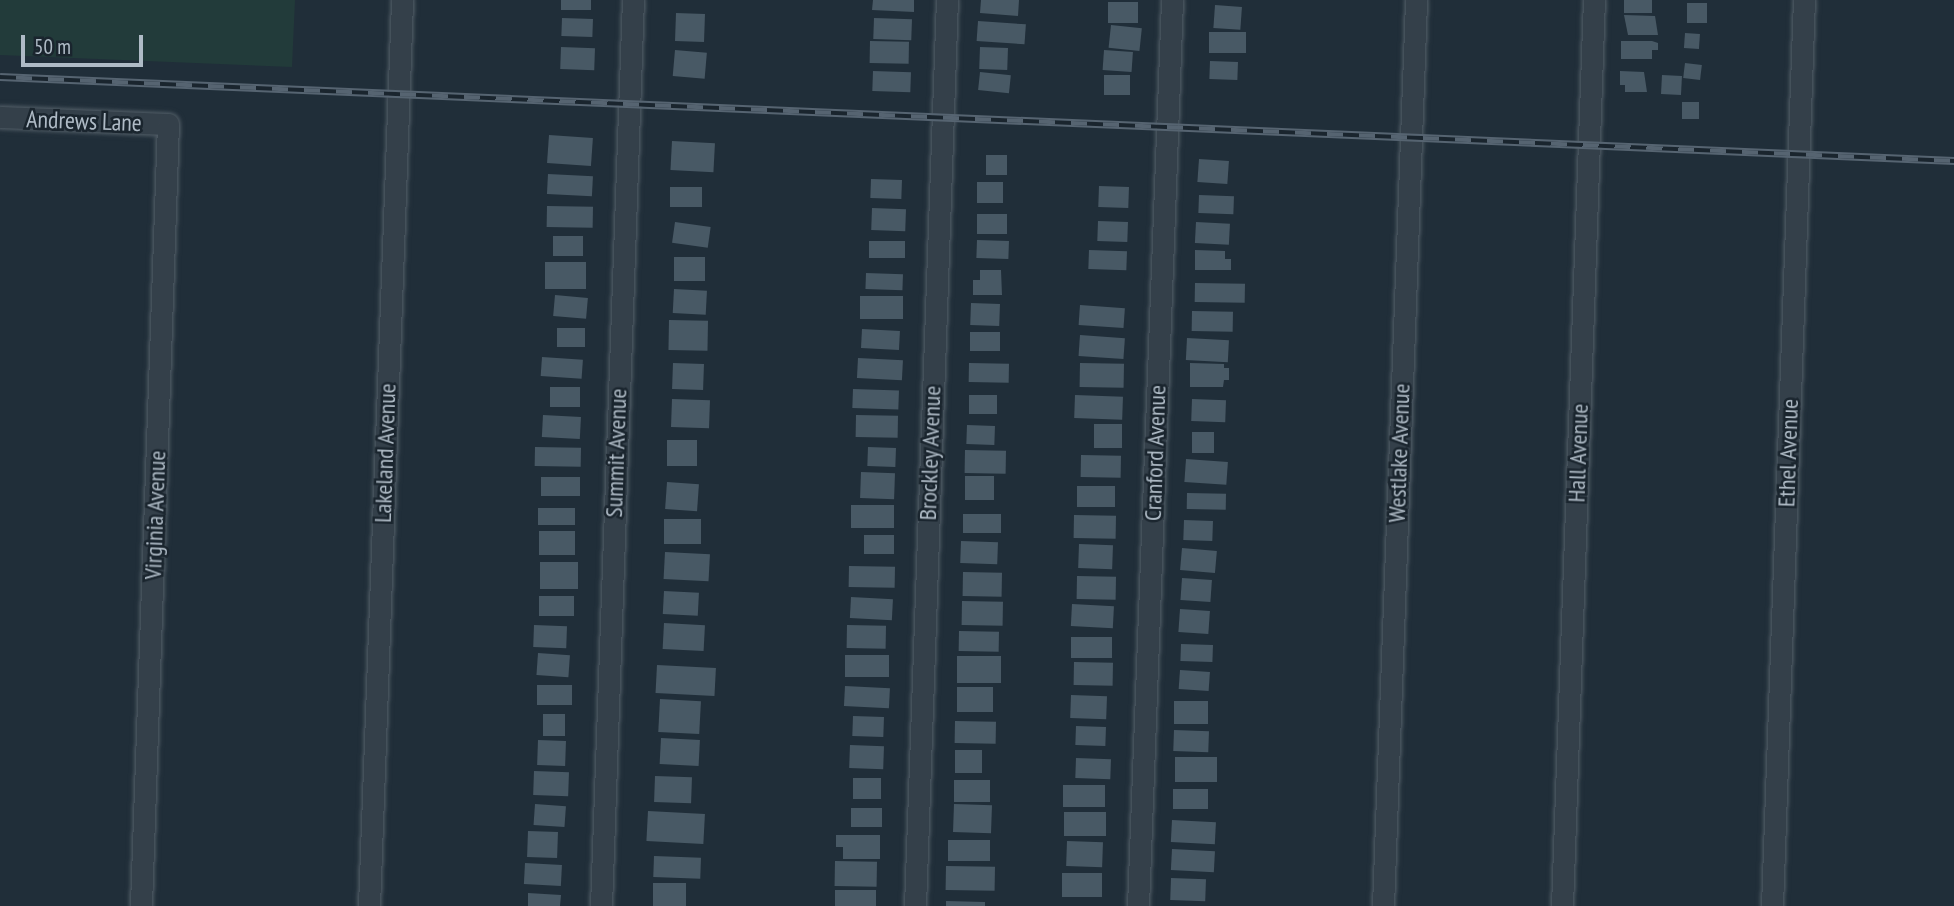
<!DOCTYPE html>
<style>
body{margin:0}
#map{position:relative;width:1954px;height:906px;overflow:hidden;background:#202e39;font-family:"PT Sans Narrow",sans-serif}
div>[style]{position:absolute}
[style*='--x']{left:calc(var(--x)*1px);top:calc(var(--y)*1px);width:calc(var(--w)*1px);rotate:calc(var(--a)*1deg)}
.green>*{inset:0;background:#223b3a}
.building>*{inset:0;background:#485965;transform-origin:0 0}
.roads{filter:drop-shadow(0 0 2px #525e67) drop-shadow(0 0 2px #525e67)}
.minor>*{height:21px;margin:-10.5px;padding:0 10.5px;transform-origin:10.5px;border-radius:10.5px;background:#34404a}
.rail>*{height:8px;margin-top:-4px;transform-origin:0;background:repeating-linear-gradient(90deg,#1a252e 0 16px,#566471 0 32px);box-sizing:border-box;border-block:2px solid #566471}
span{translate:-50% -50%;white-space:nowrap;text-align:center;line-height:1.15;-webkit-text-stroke:5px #1a252e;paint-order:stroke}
.street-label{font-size:24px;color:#afbbc6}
.scale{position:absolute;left:21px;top:35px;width:122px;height:32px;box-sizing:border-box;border:4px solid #afbbc6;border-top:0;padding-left:9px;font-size:21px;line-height:24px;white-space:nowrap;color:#afbbc6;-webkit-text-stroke:5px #1a252e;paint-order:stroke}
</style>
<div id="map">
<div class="green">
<div style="clip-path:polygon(0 0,295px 0,292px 67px,0 55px)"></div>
</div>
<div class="building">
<div style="left:561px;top:0;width:30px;height:10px"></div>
<div style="clip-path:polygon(873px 0,914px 0,914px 12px,872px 10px)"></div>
<div style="clip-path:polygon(981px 0,1019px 0,1018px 16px,980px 13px)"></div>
<div style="left:1624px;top:0;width:28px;height:13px"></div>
<div style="left:1108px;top:2px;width:30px;height:21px"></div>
<div style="left:1687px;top:3px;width:20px;height:20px"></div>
<div style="left:1215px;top:5px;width:27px;height:23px;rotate:4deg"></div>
<div style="left:676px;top:13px;width:29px;height:28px;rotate:2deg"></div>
<div style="clip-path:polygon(1624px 15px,1655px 16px,1658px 35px,1628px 35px)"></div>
<div style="left:562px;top:18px;width:31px;height:18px;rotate:2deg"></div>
<div style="left:874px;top:18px;width:38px;height:21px;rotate:2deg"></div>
<div style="left:978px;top:21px;width:48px;height:20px;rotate:4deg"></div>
<div style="left:1111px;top:25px;width:31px;height:23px;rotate:6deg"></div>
<div style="left:1209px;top:32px;width:37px;height:21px"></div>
<div style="left:1685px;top:33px;width:15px;height:15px;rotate:4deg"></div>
<div style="left:870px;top:41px;width:39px;height:22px;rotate:1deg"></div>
<div style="clip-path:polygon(1621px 41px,1652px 41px,1658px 43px,1658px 50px,1652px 50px,1652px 59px,1621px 59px)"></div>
<div style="left:561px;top:47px;width:34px;height:22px;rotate:2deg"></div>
<div style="left:980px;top:47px;width:28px;height:22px;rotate:2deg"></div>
<div style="left:675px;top:50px;width:32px;height:26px;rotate:5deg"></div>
<div style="left:1104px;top:50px;width:29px;height:20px;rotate:4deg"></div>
<div style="left:1210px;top:61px;width:28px;height:18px;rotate:2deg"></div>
<div style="left:1685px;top:63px;width:17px;height:15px;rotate:7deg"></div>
<div style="left:873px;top:71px;width:38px;height:20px;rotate:2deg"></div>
<div style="clip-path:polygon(1620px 71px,1644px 72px,1647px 92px,1625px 92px,1625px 85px,1620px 85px)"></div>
<div style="left:980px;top:72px;width:31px;height:18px;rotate:6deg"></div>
<div style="left:1104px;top:75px;width:26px;height:20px"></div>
<div style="left:1662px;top:75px;width:20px;height:19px;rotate:3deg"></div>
<div style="left:1682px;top:102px;width:17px;height:17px"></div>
<div style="left:549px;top:135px;width:44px;height:28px;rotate:4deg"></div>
<div style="left:672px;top:141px;width:43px;height:29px;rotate:3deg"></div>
<div style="left:986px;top:155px;width:21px;height:20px"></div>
<div style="left:1199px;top:159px;width:30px;height:23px;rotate:4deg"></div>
<div style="left:548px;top:174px;width:45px;height:20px;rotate:3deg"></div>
<div style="left:871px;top:179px;width:31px;height:19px;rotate:2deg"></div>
<div style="left:977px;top:182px;width:26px;height:21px"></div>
<div style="left:1099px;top:186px;width:30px;height:21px;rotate:2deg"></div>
<div style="left:670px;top:187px;width:32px;height:20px"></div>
<div style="left:1199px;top:195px;width:35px;height:18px;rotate:2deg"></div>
<div style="left:547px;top:206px;width:46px;height:21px;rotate:1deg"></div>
<div style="left:872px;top:208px;width:34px;height:22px;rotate:2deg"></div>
<div style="left:977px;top:214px;width:30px;height:20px"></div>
<div style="left:1098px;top:221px;width:30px;height:20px;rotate:2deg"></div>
<div style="left:675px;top:222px;width:36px;height:21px;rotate:8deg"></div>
<div style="left:1196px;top:222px;width:34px;height:21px;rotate:3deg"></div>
<div style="left:553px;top:236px;width:30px;height:20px"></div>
<div style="left:977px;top:240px;width:32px;height:18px;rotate:2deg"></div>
<div style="left:869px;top:241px;width:36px;height:17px"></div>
<div style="left:1089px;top:250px;width:38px;height:19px;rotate:2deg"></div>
<div style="clip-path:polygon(1195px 250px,1225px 251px,1225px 259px,1231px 259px,1231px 270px,1195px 270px)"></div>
<div style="left:674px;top:257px;width:31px;height:24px"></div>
<div style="left:545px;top:262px;width:41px;height:27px"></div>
<div style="clip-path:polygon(980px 270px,1001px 270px,1002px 295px,973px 295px,973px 280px,980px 280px)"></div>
<div style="left:866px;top:273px;width:37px;height:16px;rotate:2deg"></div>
<div style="left:1195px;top:283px;width:50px;height:19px;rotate:1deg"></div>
<div style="left:674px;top:289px;width:33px;height:24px;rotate:3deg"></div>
<div style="left:555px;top:295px;width:33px;height:21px;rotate:5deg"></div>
<div style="left:860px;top:296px;width:43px;height:23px"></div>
<div style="left:971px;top:303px;width:29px;height:22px;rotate:2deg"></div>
<div style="left:1080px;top:305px;width:45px;height:20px;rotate:4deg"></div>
<div style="left:1192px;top:311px;width:41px;height:20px;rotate:1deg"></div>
<div style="left:669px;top:320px;width:39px;height:30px;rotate:1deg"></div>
<div style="left:557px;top:328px;width:28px;height:19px"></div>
<div style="left:862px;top:329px;width:38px;height:19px;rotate:3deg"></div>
<div style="left:970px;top:332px;width:30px;height:19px"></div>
<div style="left:1080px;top:335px;width:45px;height:21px;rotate:4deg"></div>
<div style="left:1187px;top:338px;width:42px;height:22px;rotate:3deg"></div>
<div style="left:542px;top:357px;width:41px;height:19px;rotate:4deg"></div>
<div style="left:858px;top:358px;width:45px;height:20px;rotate:3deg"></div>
<div style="left:673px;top:363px;width:31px;height:26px;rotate:2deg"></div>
<div style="left:969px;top:363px;width:40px;height:19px;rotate:1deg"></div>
<div style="left:1080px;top:363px;width:44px;height:24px;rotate:1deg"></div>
<div style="clip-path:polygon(1190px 363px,1224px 364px,1224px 368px,1229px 368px,1229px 380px,1224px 380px,1223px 387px,1190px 387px)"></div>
<div style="left:550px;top:387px;width:30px;height:20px"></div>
<div style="left:853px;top:389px;width:46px;height:19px;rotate:2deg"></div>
<div style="left:969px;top:395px;width:28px;height:19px"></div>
<div style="left:1075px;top:395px;width:48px;height:23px;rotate:2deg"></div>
<div style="left:672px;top:399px;width:38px;height:28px;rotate:2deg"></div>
<div style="left:1192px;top:399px;width:34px;height:22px;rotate:2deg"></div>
<div style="left:543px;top:415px;width:38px;height:22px;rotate:3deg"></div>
<div style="left:856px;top:415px;width:42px;height:22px;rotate:1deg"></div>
<div style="left:1094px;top:424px;width:28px;height:24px"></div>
<div style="left:967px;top:425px;width:28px;height:19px;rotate:2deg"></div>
<div style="left:1192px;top:432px;width:22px;height:21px"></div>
<div style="left:667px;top:440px;width:30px;height:26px"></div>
<div style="left:535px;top:447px;width:46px;height:19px;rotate:1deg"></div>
<div style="left:868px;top:447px;width:28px;height:19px;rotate:2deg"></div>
<div style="left:965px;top:450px;width:41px;height:23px;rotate:1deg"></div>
<div style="left:1081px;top:455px;width:40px;height:22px;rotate:1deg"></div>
<div style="left:1186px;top:459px;width:42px;height:23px;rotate:4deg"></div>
<div style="left:861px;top:472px;width:34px;height:26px;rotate:2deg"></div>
<div style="left:965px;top:476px;width:29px;height:24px"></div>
<div style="left:541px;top:477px;width:39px;height:19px"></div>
<div style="left:667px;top:482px;width:32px;height:27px;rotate:4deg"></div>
<div style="left:1077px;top:486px;width:38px;height:21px"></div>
<div style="left:1187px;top:493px;width:39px;height:16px;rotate:1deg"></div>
<div style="left:851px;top:505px;width:43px;height:23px"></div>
<div style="left:538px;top:508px;width:37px;height:17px"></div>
<div style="left:963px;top:514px;width:38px;height:19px"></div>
<div style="left:1074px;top:515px;width:42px;height:23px;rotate:1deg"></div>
<div style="left:664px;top:519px;width:37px;height:25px"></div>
<div style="left:1184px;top:520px;width:29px;height:20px;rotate:2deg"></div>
<div style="left:539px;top:531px;width:36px;height:24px"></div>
<div style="left:864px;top:535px;width:30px;height:19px"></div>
<div style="left:961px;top:541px;width:37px;height:22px;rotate:2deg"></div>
<div style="left:1079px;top:544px;width:34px;height:24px;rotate:2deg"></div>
<div style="left:1182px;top:548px;width:35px;height:22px;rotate:5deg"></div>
<div style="left:665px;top:552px;width:45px;height:27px;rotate:3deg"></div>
<div style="left:540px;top:562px;width:38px;height:27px"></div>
<div style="left:849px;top:566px;width:46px;height:21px;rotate:1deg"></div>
<div style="left:963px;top:572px;width:39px;height:24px;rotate:1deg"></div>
<div style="left:1077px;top:576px;width:39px;height:23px;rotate:1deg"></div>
<div style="left:1182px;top:578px;width:30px;height:22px;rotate:4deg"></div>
<div style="left:664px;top:591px;width:35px;height:23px;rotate:3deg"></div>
<div style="left:539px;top:596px;width:35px;height:20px"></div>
<div style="left:851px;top:597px;width:42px;height:21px;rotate:3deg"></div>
<div style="left:962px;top:601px;width:41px;height:24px;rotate:1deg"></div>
<div style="left:1072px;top:604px;width:42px;height:22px;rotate:3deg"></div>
<div style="left:1180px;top:609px;width:30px;height:23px;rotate:4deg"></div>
<div style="left:664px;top:623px;width:41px;height:26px;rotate:3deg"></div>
<div style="left:534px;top:625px;width:33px;height:22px;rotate:2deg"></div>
<div style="left:847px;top:625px;width:39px;height:23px;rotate:1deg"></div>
<div style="left:959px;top:631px;width:40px;height:20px;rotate:1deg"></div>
<div style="left:1071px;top:637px;width:41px;height:21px"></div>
<div style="left:1181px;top:644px;width:32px;height:17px;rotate:2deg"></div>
<div style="left:538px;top:653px;width:32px;height:22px;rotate:4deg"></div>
<div style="left:845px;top:655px;width:44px;height:22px"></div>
<div style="left:957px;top:656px;width:44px;height:27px"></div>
<div style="left:1074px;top:662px;width:39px;height:23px;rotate:1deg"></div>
<div style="left:657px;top:665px;width:59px;height:28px;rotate:3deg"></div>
<div style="left:1180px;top:670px;width:30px;height:19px;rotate:4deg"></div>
<div style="left:537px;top:685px;width:35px;height:20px"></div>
<div style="left:845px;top:686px;width:45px;height:20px;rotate:3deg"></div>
<div style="left:957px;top:687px;width:36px;height:25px"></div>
<div style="left:1071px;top:695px;width:36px;height:23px;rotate:2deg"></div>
<div style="left:660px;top:699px;width:41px;height:33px;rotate:3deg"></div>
<div style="left:1174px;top:701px;width:34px;height:23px"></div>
<div style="left:543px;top:714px;width:22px;height:22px"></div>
<div style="left:853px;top:716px;width:31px;height:20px;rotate:2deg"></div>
<div style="left:955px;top:721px;width:41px;height:22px;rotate:1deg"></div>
<div style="left:1076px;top:726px;width:30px;height:19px;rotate:2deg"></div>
<div style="left:1174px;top:730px;width:35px;height:21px;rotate:2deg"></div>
<div style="left:661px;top:738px;width:39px;height:26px;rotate:3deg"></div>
<div style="left:538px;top:740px;width:28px;height:25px;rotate:2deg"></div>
<div style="left:850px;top:745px;width:34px;height:23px;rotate:2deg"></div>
<div style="left:955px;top:750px;width:27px;height:23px"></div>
<div style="left:1175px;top:757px;width:42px;height:25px"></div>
<div style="left:1076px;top:758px;width:35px;height:20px;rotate:2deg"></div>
<div style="left:534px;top:771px;width:35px;height:24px;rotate:2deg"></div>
<div style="left:655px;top:776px;width:37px;height:26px;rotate:2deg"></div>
<div style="left:853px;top:778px;width:28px;height:21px"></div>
<div style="left:954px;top:780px;width:36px;height:22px"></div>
<div style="left:1063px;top:785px;width:42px;height:22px"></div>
<div style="left:1173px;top:789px;width:35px;height:20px"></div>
<div style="left:535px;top:804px;width:31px;height:21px;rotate:4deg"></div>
<div style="left:954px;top:804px;width:38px;height:28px;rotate:2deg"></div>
<div style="left:851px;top:808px;width:31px;height:19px"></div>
<div style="left:648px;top:811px;width:57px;height:30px;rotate:3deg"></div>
<div style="left:1064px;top:812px;width:42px;height:24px"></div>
<div style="left:1172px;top:820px;width:44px;height:22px;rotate:3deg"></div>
<div style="left:528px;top:831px;width:30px;height:26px;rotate:2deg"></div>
<div style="clip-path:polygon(836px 835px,880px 835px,880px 859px,843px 859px,843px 847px,836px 847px)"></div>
<div style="left:948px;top:840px;width:42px;height:21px"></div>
<div style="left:1067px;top:841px;width:36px;height:25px;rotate:2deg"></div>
<div style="left:1172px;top:849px;width:43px;height:21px;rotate:3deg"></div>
<div style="left:654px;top:856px;width:47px;height:21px;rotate:2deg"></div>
<div style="left:835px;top:861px;width:42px;height:25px;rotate:1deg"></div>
<div style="left:525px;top:863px;width:37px;height:21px;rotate:3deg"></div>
<div style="left:946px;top:866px;width:49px;height:24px;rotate:1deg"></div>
<div style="left:1102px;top:873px;width:24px;height:40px;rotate:90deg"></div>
<div style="left:1171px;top:878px;width:35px;height:22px;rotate:2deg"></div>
<div style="left:653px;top:883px;width:33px;height:23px"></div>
<div style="left:835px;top:890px;width:41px;height:16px"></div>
<div style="clip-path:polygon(528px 893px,561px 895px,560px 906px,528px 906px)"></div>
<div style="clip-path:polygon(946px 901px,985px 902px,985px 906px,946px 906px)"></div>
</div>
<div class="roads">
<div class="minor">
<div style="--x:0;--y:117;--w:168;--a:2.4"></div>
<div style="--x:168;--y:124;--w:782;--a:91.98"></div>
<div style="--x:369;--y:906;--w:907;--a:-87.91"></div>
<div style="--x:601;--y:906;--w:907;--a:-87.98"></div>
<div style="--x:915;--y:906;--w:907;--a:-87.98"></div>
<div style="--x:1138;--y:906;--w:907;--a:-87.85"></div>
<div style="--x:1383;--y:906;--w:907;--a:-87.91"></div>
<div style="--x:1562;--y:906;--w:907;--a:-87.98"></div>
<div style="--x:1772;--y:906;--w:907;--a:-87.98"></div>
</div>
</div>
<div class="rail">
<div style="--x:0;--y:77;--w:1956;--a:2.46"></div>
</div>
<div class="street-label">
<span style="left:84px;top:121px;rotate:2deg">Andrews Lane</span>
<span style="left:385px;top:453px;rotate:-88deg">Lakeland Avenue</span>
<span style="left:616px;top:453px;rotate:-88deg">Summit Avenue</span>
<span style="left:930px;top:453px;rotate:-88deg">Brockley Avenue</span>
<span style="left:1155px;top:453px;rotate:-88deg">Cranford Avenue</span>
<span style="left:1399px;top:453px;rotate:-88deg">Westlake Avenue</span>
<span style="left:1578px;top:453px;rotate:-88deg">Hall Avenue</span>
<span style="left:1788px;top:453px;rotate:-88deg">Ethel Avenue</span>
<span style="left:155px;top:515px;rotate:-88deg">Virginia Avenue</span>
</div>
<div class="scale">50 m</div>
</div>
